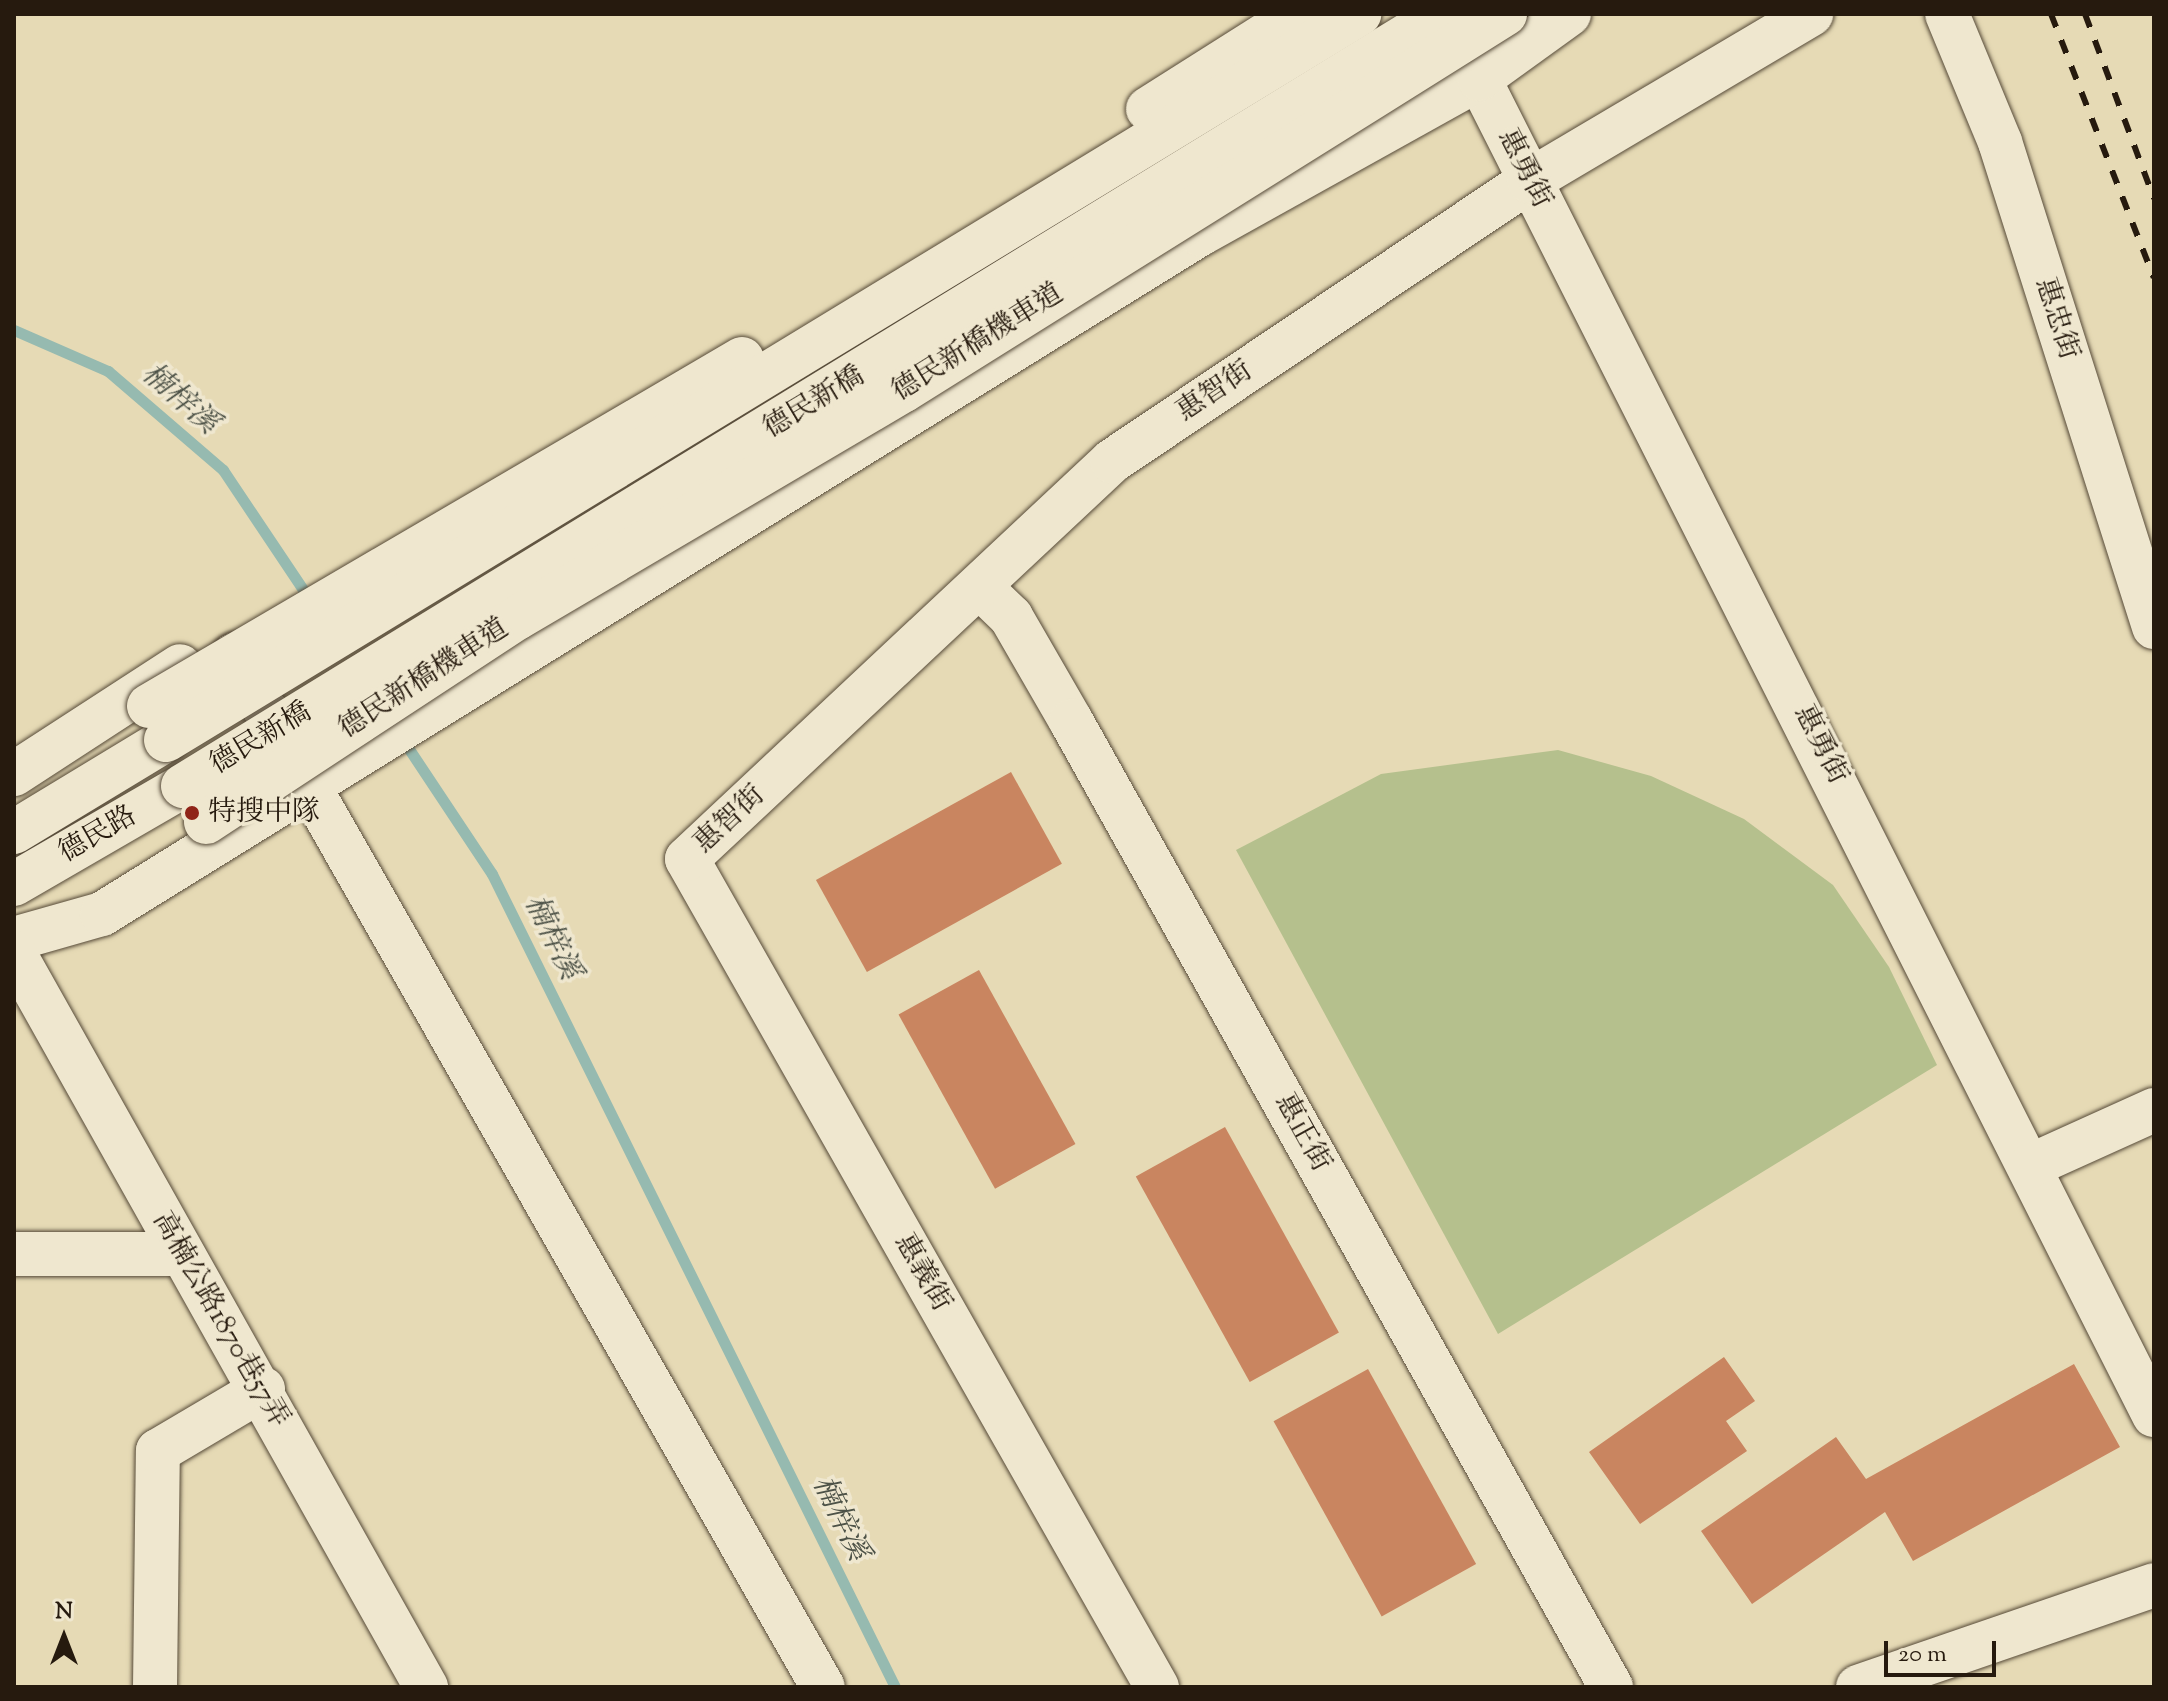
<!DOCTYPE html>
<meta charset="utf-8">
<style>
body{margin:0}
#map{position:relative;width:2168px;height:1701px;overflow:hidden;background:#e6dab5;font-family:"Sorts Mill Goudy","Noto Serif TC",serif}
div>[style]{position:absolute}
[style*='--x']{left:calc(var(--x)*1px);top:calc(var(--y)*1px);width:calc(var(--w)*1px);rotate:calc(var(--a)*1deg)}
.green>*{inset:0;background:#b5c08d}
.stream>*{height:11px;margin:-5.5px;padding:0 5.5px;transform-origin:5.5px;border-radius:5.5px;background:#96bab0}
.building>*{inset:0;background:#c98560;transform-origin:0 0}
.roads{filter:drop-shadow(0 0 2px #564a38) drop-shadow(0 0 2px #564a38)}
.minor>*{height:44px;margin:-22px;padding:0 22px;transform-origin:22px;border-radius:22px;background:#efe7cf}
.rail>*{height:6px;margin-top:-3px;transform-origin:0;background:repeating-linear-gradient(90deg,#261a0e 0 14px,transparent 0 28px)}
.bridges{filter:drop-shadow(0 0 2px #564a38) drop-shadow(0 0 2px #564a38)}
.minor-bridge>*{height:44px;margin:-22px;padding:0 22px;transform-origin:22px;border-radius:22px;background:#efe7cf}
.dots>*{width:22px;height:22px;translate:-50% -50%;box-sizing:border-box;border:4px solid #efe7cf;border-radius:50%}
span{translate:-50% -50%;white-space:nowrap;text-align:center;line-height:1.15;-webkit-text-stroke:7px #efe7cf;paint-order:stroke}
.street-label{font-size:28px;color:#261a0e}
.poi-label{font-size:28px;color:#261a0e}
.left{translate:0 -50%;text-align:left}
.water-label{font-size:30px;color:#4d5247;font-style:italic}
.frame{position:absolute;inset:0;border:16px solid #261a0e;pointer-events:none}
.north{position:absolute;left:24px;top:1597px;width:80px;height:80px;-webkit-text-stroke:6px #efe7cf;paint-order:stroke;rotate:0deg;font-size:22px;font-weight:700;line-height:32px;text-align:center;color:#261a0e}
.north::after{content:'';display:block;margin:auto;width:28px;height:36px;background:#261a0e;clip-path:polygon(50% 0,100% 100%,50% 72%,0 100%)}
.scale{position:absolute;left:1884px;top:1641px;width:112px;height:36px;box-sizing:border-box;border:4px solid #261a0e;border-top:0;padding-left:10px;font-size:24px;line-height:28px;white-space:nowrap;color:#261a0e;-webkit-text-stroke:6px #efe7cf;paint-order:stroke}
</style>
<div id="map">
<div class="green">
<div style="clip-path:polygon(1558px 750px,1651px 776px,1744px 819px,1833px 885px,1889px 967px,1937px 1065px,1498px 1334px,1236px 850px,1381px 774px)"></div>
</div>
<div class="stream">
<div style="--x:14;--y:330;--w:103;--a:23.6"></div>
<div style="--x:108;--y:371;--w:152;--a:40.7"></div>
<div style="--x:223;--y:470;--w:156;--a:56.2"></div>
<div style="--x:401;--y:737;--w:164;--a:56.4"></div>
<div style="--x:492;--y:874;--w:907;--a:63.63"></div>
</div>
<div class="building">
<div style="left:1011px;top:772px;width:105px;height:223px;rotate:61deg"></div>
<div style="left:979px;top:970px;width:199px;height:92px;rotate:61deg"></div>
<div style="left:1225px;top:1127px;width:235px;height:102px;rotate:61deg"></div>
<div style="clip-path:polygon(1724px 1357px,1755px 1401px,1726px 1421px,1747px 1451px,1640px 1524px,1589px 1452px)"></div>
<div style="clip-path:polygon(2074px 1364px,2120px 1447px,1913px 1561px,1885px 1512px,1752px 1604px,1701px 1531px,1836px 1437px,1866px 1479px)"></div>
<div style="left:1368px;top:1369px;width:223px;height:108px;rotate:61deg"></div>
</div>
<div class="roads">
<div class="minor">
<div style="--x:1947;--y:14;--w:139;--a:67.5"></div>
<div style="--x:2000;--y:142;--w:509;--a:72.38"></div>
<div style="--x:1479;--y:79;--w:1497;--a:63.2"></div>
<div style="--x:981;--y:588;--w:42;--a:44"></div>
<div style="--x:1011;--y:617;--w:120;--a:60"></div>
<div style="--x:1071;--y:721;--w:1107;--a:60.79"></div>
<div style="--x:234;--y:655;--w:1188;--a:60.29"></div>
<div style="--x:14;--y:774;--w:198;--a:-33"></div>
<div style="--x:14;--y:832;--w:178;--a:-31.2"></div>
<div style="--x:14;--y:884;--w:195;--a:-30.1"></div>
<div style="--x:14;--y:939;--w:91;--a:-15.9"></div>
<div style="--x:102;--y:914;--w:1292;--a:-31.77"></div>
<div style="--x:1200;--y:234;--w:319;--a:-29.1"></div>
<div style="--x:1479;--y:79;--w:111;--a:-35.8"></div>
<div style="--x:14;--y:953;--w:842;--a:60.69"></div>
<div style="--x:2030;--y:1166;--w:136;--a:-24.3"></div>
<div style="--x:14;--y:1254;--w:166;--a:0"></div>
<div style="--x:155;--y:1687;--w:236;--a:-89.3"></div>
<div style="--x:158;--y:1451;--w:122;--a:-30.6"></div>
<div style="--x:1157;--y:1687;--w:952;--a:-119.58"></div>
<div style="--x:687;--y:859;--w:582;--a:-43.12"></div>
<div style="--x:1112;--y:461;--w:502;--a:-33.88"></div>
<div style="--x:1529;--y:181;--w:328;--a:-30.6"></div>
<div style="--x:1858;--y:1687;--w:313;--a:-19"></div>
</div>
</div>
<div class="rail">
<div style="--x:2051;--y:14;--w:283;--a:68.7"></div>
<div style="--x:2085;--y:14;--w:197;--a:69.5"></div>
</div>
<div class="bridges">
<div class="minor-bridge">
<div style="--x:1148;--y:109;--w:178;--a:-32.3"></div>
<div style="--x:149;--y:706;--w:687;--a:-30.33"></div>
<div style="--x:166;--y:740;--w:1397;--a:-31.32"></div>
<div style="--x:183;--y:786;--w:1477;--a:-31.52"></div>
<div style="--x:206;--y:822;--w:372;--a:-33.3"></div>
<div style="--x:517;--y:618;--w:449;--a:-30.5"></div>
<div style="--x:904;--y:390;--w:709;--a:-32.03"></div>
</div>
</div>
<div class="dots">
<div style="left:192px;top:813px;background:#8f2418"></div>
</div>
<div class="street-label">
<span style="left:1524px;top:169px;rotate:63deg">惠勇街</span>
<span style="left:2056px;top:319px;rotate:72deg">惠忠街</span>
<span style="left:978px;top:343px;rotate:-32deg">德民新橋機車道</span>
<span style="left:1215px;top:392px;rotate:-34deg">惠智街</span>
<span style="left:814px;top:403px;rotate:-31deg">德民新橋</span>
<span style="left:424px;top:679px;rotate:-33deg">德民新橋機車道</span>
<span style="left:261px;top:739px;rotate:-31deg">德民新橋</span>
<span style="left:1820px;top:745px;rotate:63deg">惠勇街</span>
<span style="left:730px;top:820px;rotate:-43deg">惠智街</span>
<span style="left:98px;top:835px;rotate:-30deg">德民路</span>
<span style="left:1302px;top:1133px;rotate:61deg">惠正街</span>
<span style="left:922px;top:1273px;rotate:60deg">惠義街</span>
<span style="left:220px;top:1320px;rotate:60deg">高楠公路1870巷57弄</span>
</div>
<div class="poi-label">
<span class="left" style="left:208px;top:813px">特搜中隊</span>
</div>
<div class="water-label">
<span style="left:179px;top:400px;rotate:41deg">楠梓溪</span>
<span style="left:551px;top:938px;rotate:64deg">楠梓溪</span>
<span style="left:839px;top:1519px;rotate:64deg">楠梓溪</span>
</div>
<div class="frame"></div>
<div class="north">N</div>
<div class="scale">20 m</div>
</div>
